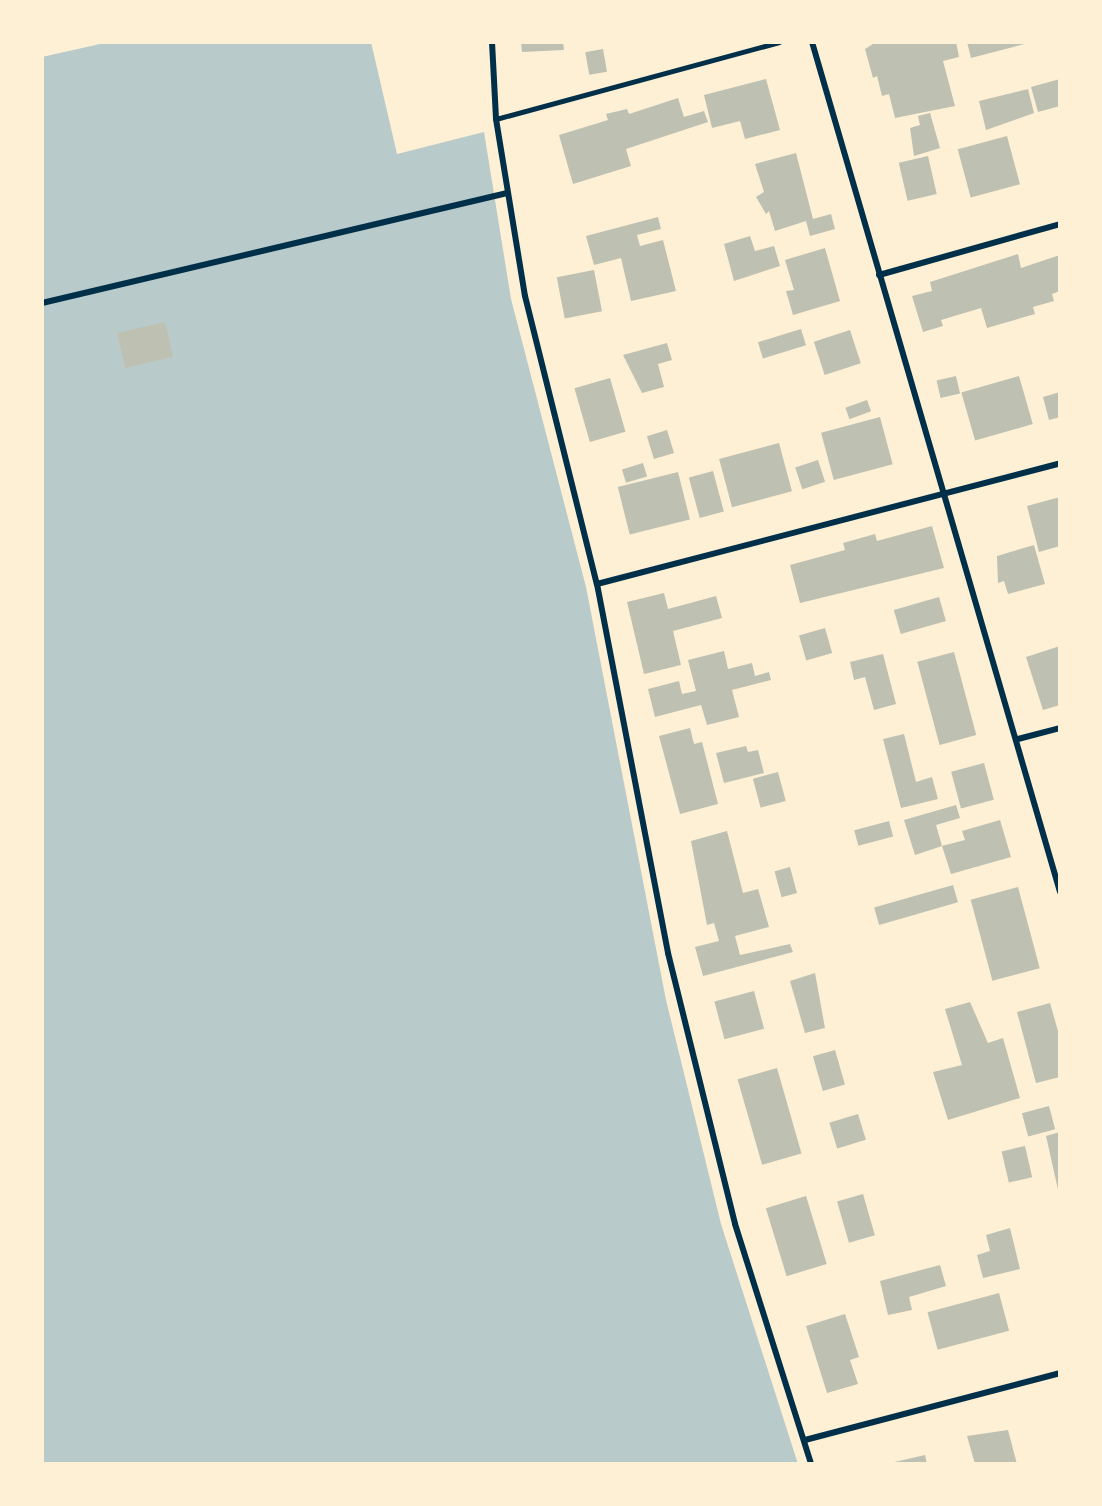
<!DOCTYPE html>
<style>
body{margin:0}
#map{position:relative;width:1102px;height:1506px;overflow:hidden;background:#fdf0d5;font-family:Commissioner,sans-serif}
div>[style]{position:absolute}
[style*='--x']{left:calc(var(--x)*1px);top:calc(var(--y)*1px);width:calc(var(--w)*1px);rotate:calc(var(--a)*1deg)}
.green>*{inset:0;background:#b9caca}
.building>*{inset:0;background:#bec0b2;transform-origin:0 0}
.service>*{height:4.5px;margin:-2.25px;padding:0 2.25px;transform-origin:2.25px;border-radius:2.25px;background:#003049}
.minor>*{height:6px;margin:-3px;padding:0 3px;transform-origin:3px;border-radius:3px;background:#003049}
span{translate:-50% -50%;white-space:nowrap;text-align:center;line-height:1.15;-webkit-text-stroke:6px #fdf0d5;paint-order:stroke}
.frame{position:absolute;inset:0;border:44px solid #fdf0d5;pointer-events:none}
</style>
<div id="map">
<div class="green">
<div style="clip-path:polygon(109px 42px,371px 42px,397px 154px,484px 132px,511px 299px,586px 587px,666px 1000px,721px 1224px,798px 1464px,42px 1464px,42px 57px)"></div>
</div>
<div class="building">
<div style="clip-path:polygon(521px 42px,563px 42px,564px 50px,522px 52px)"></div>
<div style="clip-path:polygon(876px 42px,956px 42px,959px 57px,943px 61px,955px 106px,895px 118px,889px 94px,882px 96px,877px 76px,873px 78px,865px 49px)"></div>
<div style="clip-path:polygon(967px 42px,1028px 42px,1028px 43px,971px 58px)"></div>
<div style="left:603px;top:49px;width:23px;height:18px;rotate:80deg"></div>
<div style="clip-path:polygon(766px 79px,780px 130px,745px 139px,740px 121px,712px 128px,704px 95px)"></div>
<div style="clip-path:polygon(1060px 79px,1060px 106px,1038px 112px,1031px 87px)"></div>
<div style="clip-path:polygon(1028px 89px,1034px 113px,986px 130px,979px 101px)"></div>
<div style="clip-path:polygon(678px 98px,684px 117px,704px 111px,708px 122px,626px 149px,631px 166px,573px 184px,559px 135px,608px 120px,606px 114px,627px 109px,629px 114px)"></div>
<div style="clip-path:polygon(930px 113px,940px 148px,914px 156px,910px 128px,920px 125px,918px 116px)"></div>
<div style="left:1007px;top:136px;width:50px;height:51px;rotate:75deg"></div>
<div style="clip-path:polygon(796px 153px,813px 219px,831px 214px,835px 229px,810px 236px,806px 221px,775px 231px,769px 211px,766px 214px,756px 197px,764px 192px,755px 164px)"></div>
<div style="left:928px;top:156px;width:39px;height:30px;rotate:77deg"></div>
<div style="clip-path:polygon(658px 217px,661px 229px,637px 235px,640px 246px,663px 240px,676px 291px,631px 301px,621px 258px,594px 265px,586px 236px)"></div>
<div style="clip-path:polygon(750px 236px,755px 251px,774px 246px,780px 266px,734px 281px,724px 244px)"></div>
<div style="clip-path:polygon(825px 248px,840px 301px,793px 315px,786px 291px,794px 290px,785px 260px)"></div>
<div style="clip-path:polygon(1018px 254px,1021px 268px,1060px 255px,1060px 291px,1052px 294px,1054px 301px,1033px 307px,1035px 314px,987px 328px,981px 308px,941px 320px,943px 326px,923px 332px,912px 296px,932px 291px,930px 282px)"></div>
<div style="left:594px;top:270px;width:42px;height:38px;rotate:79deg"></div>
<div style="left:165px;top:322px;width:36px;height:49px;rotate:77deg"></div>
<div style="left:801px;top:329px;width:17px;height:45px;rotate:73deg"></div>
<div style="left:850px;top:330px;width:35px;height:38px;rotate:72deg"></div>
<div style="clip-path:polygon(667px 343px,672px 360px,658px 364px,664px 387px,642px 393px,623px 355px)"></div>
<div style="left:956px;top:376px;width:18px;height:20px;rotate:77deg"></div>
<div style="left:1019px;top:376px;width:50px;height:60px;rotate:74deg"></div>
<div style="left:610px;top:378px;width:56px;height:37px;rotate:74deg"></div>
<div style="clip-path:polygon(1060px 392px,1060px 417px,1049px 420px,1043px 397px)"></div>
<div style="left:867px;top:400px;width:12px;height:23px;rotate:70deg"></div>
<div style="left:880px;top:417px;width:49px;height:61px;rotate:75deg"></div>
<div style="left:667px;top:430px;width:24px;height:21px;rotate:73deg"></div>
<div style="left:779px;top:443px;width:50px;height:62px;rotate:75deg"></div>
<div style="left:818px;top:460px;width:23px;height:24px;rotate:72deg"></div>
<div style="left:643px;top:463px;width:14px;height:22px;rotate:73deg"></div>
<div style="left:713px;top:471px;width:42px;height:25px;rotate:75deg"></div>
<div style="left:678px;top:472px;width:49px;height:62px;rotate:76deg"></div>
<div style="clip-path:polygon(1060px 497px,1060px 546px,1039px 552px,1027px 506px)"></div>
<div style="clip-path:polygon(932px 526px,944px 568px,800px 603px,790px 565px,845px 550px,843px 543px,875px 534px,877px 541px)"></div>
<div style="clip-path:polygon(1034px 545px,1045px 584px,1008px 594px,1004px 581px,998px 583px,997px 556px)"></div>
<div style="clip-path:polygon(664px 593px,668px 609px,716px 596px,722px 618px,673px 631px,681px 665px,644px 674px,627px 602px)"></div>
<div style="left:939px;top:597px;width:25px;height:47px;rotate:74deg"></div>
<div style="left:825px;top:628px;width:26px;height:27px;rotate:74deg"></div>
<div style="clip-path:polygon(1060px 646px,1060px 705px,1043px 710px,1026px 657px)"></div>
<div style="clip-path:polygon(724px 651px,728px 669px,752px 663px,755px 676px,769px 672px,771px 680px,732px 690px,739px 717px,707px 725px,701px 705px,655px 717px,648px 689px,679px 681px,682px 694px,696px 691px,688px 660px)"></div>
<div style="left:954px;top:652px;width:86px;height:38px;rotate:75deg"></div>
<div style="clip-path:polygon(883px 654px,896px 704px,874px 710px,865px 677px,854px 680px,850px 662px)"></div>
<div style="clip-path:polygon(690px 728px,694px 744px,702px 742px,718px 804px,680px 814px,659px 736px)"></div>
<div style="clip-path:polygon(904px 734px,916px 782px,932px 777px,938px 799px,901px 808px,883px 739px)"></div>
<div style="clip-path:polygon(746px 746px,748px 752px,758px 750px,764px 773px,724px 783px,716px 753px)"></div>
<div style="left:984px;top:763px;width:38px;height:34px;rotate:75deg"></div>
<div style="left:778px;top:772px;width:30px;height:26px;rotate:75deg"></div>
<div style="clip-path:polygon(956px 805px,960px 818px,936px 825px,942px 846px,965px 840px,962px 831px,1000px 820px,1011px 857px,951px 874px,942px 846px,915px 855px,904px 820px)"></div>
<div style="left:889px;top:821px;width:16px;height:36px;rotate:75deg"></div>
<div style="clip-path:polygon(727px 831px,743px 893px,758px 889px,769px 927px,735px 936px,740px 955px,790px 944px,793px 952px,703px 976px,695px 947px,719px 941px,714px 923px,707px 925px,691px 841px)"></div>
<div style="left:790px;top:867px;width:27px;height:16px;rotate:75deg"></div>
<div style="left:953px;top:885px;width:18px;height:82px;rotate:74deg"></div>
<div style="left:1018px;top:887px;width:84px;height:49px;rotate:75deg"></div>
<div style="clip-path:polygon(815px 973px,825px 1028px,805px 1033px,790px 981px)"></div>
<div style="left:754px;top:991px;width:39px;height:41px;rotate:75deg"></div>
<div style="clip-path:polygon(970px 1002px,988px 1043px,1003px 1038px,1020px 1098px,948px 1120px,933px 1072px,962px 1065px,945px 1009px)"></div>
<div style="clip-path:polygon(1050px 1003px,1060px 1038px,1060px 1077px,1036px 1083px,1017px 1012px)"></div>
<div style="left:835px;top:1050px;width:36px;height:23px;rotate:74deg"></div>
<div style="left:777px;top:1068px;width:89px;height:41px;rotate:74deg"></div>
<div style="left:1049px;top:1106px;width:24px;height:28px;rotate:75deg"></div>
<div style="left:858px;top:1114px;width:27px;height:30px;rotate:73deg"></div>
<div style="clip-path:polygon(1060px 1132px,1060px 1194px,1059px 1194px,1046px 1136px)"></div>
<div style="left:1025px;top:1146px;width:32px;height:24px;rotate:77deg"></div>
<div style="left:863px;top:1194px;width:43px;height:27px;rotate:74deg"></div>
<div style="left:806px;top:1196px;width:71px;height:42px;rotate:73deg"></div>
<div style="clip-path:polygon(1010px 1228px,1020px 1269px,983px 1278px,977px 1255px,990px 1251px,986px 1235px)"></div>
<div style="clip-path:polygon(940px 1265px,946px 1286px,909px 1297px,912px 1310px,888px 1315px,880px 1281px)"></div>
<div style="left:999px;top:1293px;width:39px;height:74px;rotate:75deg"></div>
<div style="clip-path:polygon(845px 1314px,859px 1357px,850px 1360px,858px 1384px,827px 1393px,806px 1326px)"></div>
<div style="clip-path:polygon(1008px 1430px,1017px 1464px,975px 1464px,967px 1436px)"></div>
<div style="clip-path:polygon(925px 1455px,927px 1464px,890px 1464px,890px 1463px)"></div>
</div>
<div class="service">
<div style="--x:496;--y:119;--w:293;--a:-15.2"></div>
</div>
<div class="minor">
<div style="--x:492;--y:42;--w:77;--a:87"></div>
<div style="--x:496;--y:119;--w:179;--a:80.7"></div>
<div style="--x:525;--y:296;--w:297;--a:76"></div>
<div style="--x:597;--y:584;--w:376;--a:79.1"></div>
<div style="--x:668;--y:953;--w:279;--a:76.1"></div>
<div style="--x:735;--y:1224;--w:252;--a:72.4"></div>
<div style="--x:812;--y:42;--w:885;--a:73.73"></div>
<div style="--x:879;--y:275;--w:188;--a:-15.7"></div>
<div style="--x:42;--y:303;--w:477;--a:-13.3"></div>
<div style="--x:597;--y:584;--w:479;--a:-14.6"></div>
<div style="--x:1018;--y:739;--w:43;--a:-14.7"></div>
<div style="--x:805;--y:1440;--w:264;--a:-14.7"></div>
</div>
<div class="frame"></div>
</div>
